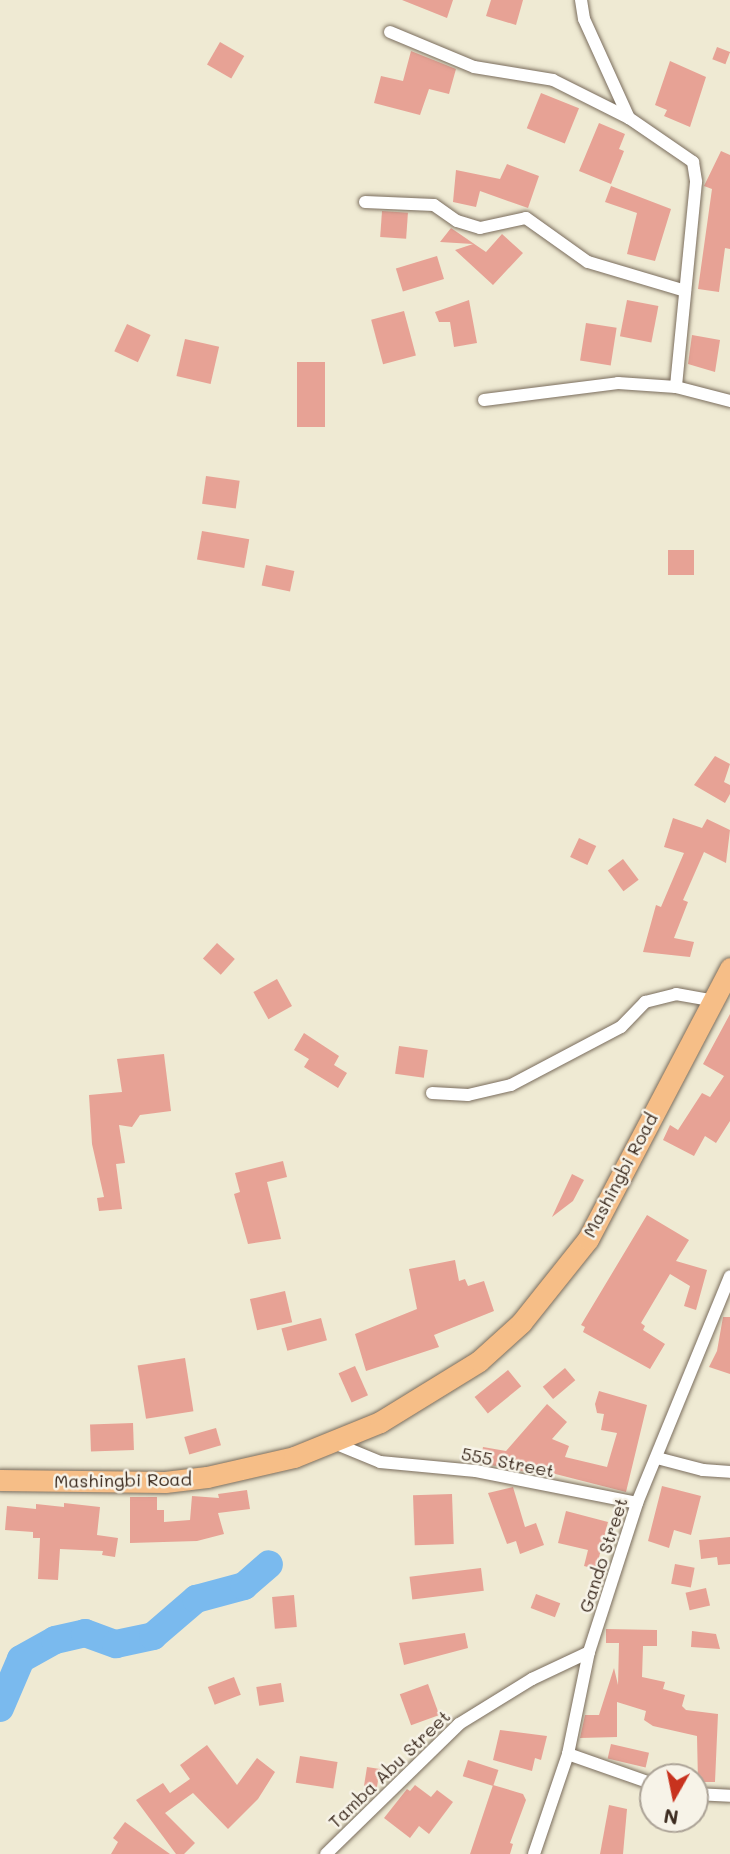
<!DOCTYPE html>
<style>
body{margin:0}
#map{position:relative;width:730px;height:1854px;overflow:hidden;background:#efead3;font-family:Mali,sans-serif}
div>[style]{position:absolute}
[style*='--x']{left:calc(var(--x)*1px);top:calc(var(--y)*1px);width:calc(var(--w)*1px);rotate:calc(var(--a)*1deg)}
.river>*{height:28px;margin:-14px;padding:0 14px;transform-origin:14px;border-radius:14px;background:#7abaee}
.building>*{inset:0;background:#e7a295;transform-origin:0 0}
.roads{filter:drop-shadow(0 0 2px #7a6d5d) drop-shadow(0 0 2px #7a6d5d)}
.minor>*{height:12px;margin:-6px;padding:0 6px;transform-origin:6px;border-radius:6px;background:#fff}
.primary>*{height:21px;margin:-10.5px;padding:0 10.5px;transform-origin:10.5px;border-radius:10.5px;background:#f6be87}
span{translate:-50% -50%;white-space:nowrap;text-align:center;line-height:1.15;-webkit-text-stroke:5px #f7f3e8;paint-order:stroke}
.street-label{font-size:18px;color:#3b2a1e}
.north{position:absolute;left:639px;top:1763px;width:70px;height:70px;box-sizing:border-box;background:#f7f3e8;border:2px solid #aca397;border-radius:50%;rotate:189deg;font-size:19px;font-weight:700;line-height:28px;text-align:center;color:#3b2a1e}
.north::after{content:'';display:block;margin:auto;width:24px;height:32px;background:#c8321e;clip-path:polygon(50% 0,100% 100%,50% 72%,0 100%)}
</style>
<div id="map">
<div class="river">
<div style="--x:0;--y:1708;--w:53;--a:-66.8"></div>
<div style="--x:21;--y:1659;--w:39;--a:-29"></div>
<div style="--x:55;--y:1640;--w:31;--a:-13"></div>
<div style="--x:85;--y:1633;--w:33;--a:20"></div>
<div style="--x:116;--y:1644;--w:38;--a:-12"></div>
<div style="--x:153;--y:1636;--w:57;--a:-40.7"></div>
<div style="--x:196;--y:1599;--w:50;--a:-15.2"></div>
<div style="--x:244;--y:1586;--w:33;--a:-41"></div>
</div>
<div class="building">
<div style="clip-path:polygon(402px 0,453px 0,447px 18px)"></div>
<div style="clip-path:polygon(491px 0,523px 0,516px 25px,486px 16px)"></div>
<div style="left:220px;top:42px;width:28px;height:26px;rotate:30deg"></div>
<div style="left:717px;top:47px;width:14px;height:13px;rotate:21deg"></div>
<div style="clip-path:polygon(411px 51px,456px 69px,449px 94px,429px 89px,420px 115px,374px 103px,381px 76px,403px 81px)"></div>
<div style="clip-path:polygon(670px 61px,706px 77px,690px 127px,664px 116px,667px 110px,655px 105px)"></div>
<div style="left:541px;top:93px;width:41px;height:38px;rotate:22deg"></div>
<div style="clip-path:polygon(599px 123px,625px 134px,619px 149px,624px 151px,611px 184px,579px 171px)"></div>
<div style="clip-path:polygon(721px 151px,730px 155px,730px 249px,725px 248px,719px 292px,698px 289px,712px 189px,704px 186px)"></div>
<div style="clip-path:polygon(507px 164px,539px 176px,528px 208px,480px 191px,476px 207px,453px 202px,456px 170px,500px 179px)"></div>
<div style="clip-path:polygon(611px 186px,671px 209px,655px 261px,627px 254px,637px 213px,605px 202px)"></div>
<div style="left:382px;top:211px;width:26px;height:26px;rotate:4deg"></div>
<div style="clip-path:polygon(451px 228px,486px 252px,502px 234px,523px 253px,493px 285px,455px 250px,473px 244px,440px 242px)"></div>
<div style="left:437px;top:256px;width:24px;height:43px;rotate:73deg"></div>
<div style="clip-path:polygon(469px 300px,477px 343px,454px 347px,450px 322px,439px 322px,435px 312px)"></div>
<div style="left:627px;top:300px;width:32px;height:37px;rotate:11deg"></div>
<div style="left:404px;top:311px;width:46px;height:34px;rotate:75deg"></div>
<div style="left:586px;top:323px;width:31px;height:38px;rotate:9deg"></div>
<div style="left:127px;top:324px;width:26px;height:30px;rotate:25deg"></div>
<div style="clip-path:polygon(692px 335px,720px 340px,715px 372px,688px 364px)"></div>
<div style="left:185px;top:339px;width:35px;height:38px;rotate:13deg"></div>
<div style="left:297px;top:362px;width:28px;height:65px"></div>
<div style="left:206px;top:476px;width:34px;height:28px;rotate:8deg"></div>
<div style="left:202px;top:531px;width:48px;height:29px;rotate:10deg"></div>
<div style="left:668px;top:550px;width:26px;height:25px"></div>
<div style="left:266px;top:565px;width:29px;height:21px;rotate:12deg"></div>
<div style="clip-path:polygon(715px 756px,730px 764px,724px 782px,730px 785px,730px 794px,725px 803px,694px 785px)"></div>
<div style="clip-path:polygon(673px 818px,702px 828px,707px 819px,730px 830px,726px 863px,704px 852px,683px 900px,688px 902px,674px 938px,694px 942px,690px 957px,643px 952px,656px 905px,661px 907px,684px 853px,664px 847px)"></div>
<div style="left:579px;top:838px;width:19px;height:21px;rotate:25deg"></div>
<div style="left:623px;top:859px;width:26px;height:19px;rotate:53deg"></div>
<div style="left:217px;top:943px;width:24px;height:21px;rotate:42deg"></div>
<div style="left:277px;top:979px;width:31px;height:27px;rotate:61deg"></div>
<div style="clip-path:polygon(730px 1014px,730px 1121px,716px 1143px,705px 1136px,694px 1156px,663px 1140px,670px 1125px,678px 1130px,702px 1093px,710px 1097px,724px 1076px,703px 1064px)"></div>
<div style="clip-path:polygon(304px 1033px,339px 1056px,334px 1065px,347px 1073px,338px 1088px,304px 1067px,309px 1059px,294px 1050px)"></div>
<div style="left:399px;top:1046px;width:29px;height:28px;rotate:8deg"></div>
<div style="clip-path:polygon(164px 1054px,171px 1111px,140px 1115px,132px 1127px,119px 1125px,125px 1163px,116px 1164px,122px 1209px,99px 1211px,97px 1198px,104px 1197px,92px 1144px,89px 1095px,122px 1092px,117px 1059px)"></div>
<div style="clip-path:polygon(283px 1161px,287px 1177px,267px 1182px,281px 1239px,248px 1244px,234px 1194px,240px 1192px,235px 1173px)"></div>
<div style="clip-path:polygon(572px 1174px,584px 1180px,573px 1201px,552px 1217px)"></div>
<div style="clip-path:polygon(647px 1215px,689px 1240px,676px 1261px,707px 1270px,696px 1310px,684px 1306px,690px 1286px,670px 1274px,641px 1323px,645px 1326px,643px 1330px,665px 1344px,650px 1369px,583px 1332px,585px 1327px,581px 1325px)"></div>
<div style="clip-path:polygon(455px 1260px,459px 1281px,465px 1279px,468px 1286px,484px 1281px,494px 1311px,434px 1335px,439px 1347px,366px 1371px,355px 1334px,417px 1309px,409px 1269px)"></div>
<div style="left:285px;top:1291px;width:32px;height:36px;rotate:77deg"></div>
<div style="clip-path:polygon(723px 1317px,730px 1317px,730px 1374px,709px 1367px,717px 1351px)"></div>
<div style="left:321px;top:1318px;width:23px;height:41px;rotate:75deg"></div>
<div style="left:185px;top:1358px;width:54px;height:48px;rotate:81deg"></div>
<div style="left:355px;top:1366px;width:32px;height:18px;rotate:66deg"></div>
<div style="left:565px;top:1368px;width:16px;height:29px;rotate:50deg"></div>
<div style="left:508px;top:1370px;width:21px;height:43px;rotate:51deg"></div>
<div style="clip-path:polygon(599px 1391px,647px 1405px,626px 1492px,528px 1467px,527px 1472px,480px 1463px,483px 1447px,506px 1451px,547px 1404px,567px 1422px,552px 1439px,569px 1446px,565px 1457px,607px 1467px,617px 1433px,601px 1430px,604px 1414px,597px 1413px,595px 1404px)"></div>
<div style="left:133px;top:1423px;width:27px;height:43px;rotate:88deg"></div>
<div style="left:216px;top:1428px;width:18px;height:33px;rotate:74deg"></div>
<div style="clip-path:polygon(662px 1486px,701px 1496px,691px 1535px,674px 1530px,669px 1548px,648px 1541px)"></div>
<div style="clip-path:polygon(513px 1487px,525px 1527px,536px 1523px,544px 1545px,520px 1554px,516px 1541px,507px 1544px,488px 1493px)"></div>
<div style="clip-path:polygon(247px 1490px,250px 1509px,218px 1513px,224px 1534px,197px 1541px,130px 1543px,130px 1497px,157px 1497px,157px 1510px,164px 1510px,164px 1522px,190px 1520px,192px 1496px,219px 1498px,218px 1494px)"></div>
<div style="left:452px;top:1494px;width:50px;height:39px;rotate:88deg"></div>
<div style="clip-path:polygon(64px 1503px,100px 1507px,97px 1535px,118px 1538px,115px 1557px,102px 1555px,103px 1551px,60px 1549px,58px 1580px,38px 1579px,40px 1538px,33px 1538px,33px 1532px,5px 1530px,7px 1506px,36px 1509px,36px 1504px,64px 1507px)"></div>
<div style="clip-path:polygon(566px 1511px,608px 1522px,596px 1569px,584px 1566px,588px 1550px,558px 1543px)"></div>
<div style="clip-path:polygon(730px 1537px,730px 1564px,718px 1565px,717px 1557px,701px 1559px,699px 1540px)"></div>
<div style="left:675px;top:1564px;width:20px;height:20px;rotate:11deg"></div>
<div style="left:481px;top:1568px;width:23px;height:72px;rotate:83deg"></div>
<div style="left:706px;top:1588px;width:18px;height:21px;rotate:77deg"></div>
<div style="left:536px;top:1594px;width:26px;height:15px;rotate:21deg"></div>
<div style="left:294px;top:1595px;width:32px;height:22px;rotate:85deg"></div>
<div style="clip-path:polygon(606px 1629px,657px 1630px,657px 1646px,643px 1646px,642px 1677px,665px 1682px,663px 1689px,685px 1695px,682px 1706px,686px 1710px,718px 1714px,715px 1782px,698px 1782px,697px 1736px,653px 1726px,644px 1720px,646px 1711px,617px 1702px,617px 1737px,580px 1738px,585px 1715px,599px 1715px,614px 1668px,618px 1685px,619px 1643px,606px 1643px)"></div>
<div style="clip-path:polygon(692px 1631px,716px 1634px,720px 1649px,691px 1647px)"></div>
<div style="clip-path:polygon(465px 1633px,468px 1648px,404px 1665px,399px 1643px)"></div>
<div style="left:234px;top:1677px;width:19px;height:28px;rotate:69deg"></div>
<div style="left:281px;top:1683px;width:19px;height:25px;rotate:81deg"></div>
<div style="left:428px;top:1684px;width:33px;height:30px;rotate:70deg"></div>
<div style="clip-path:polygon(500px 1730px,547px 1736px,541px 1760px,535px 1758px,532px 1771px,493px 1760px)"></div>
<div style="left:611px;top:1744px;width:39px;height:15px;rotate:13deg"></div>
<div style="clip-path:polygon(207px 1745px,237px 1785px,257px 1758px,275px 1772px,258px 1799px,228px 1829px,193px 1793px,165px 1813px,195px 1843px,184px 1854px,176px 1854px,136px 1800px,163px 1783px,170px 1793px,190px 1779px,180px 1765px)"></div>
<div style="left:300px;top:1756px;width:38px;height:27px;rotate:9deg"></div>
<div style="left:468px;top:1760px;width:32px;height:17px;rotate:18deg"></div>
<div style="left:367px;top:1767px;width:13px;height:19px;rotate:9deg"></div>
<div style="clip-path:polygon(415px 1785px,431px 1797px,437px 1790px,453px 1802px,429px 1834px,419px 1826px,410px 1838px,384px 1818px,407px 1789px,410px 1791px)"></div>
<div style="clip-path:polygon(493px 1785px,523px 1794px,526px 1800px,510px 1843px,513px 1844px,510px 1854px,470px 1854px)"></div>
<div style="clip-path:polygon(609px 1805px,627px 1809px,623px 1854px,600px 1854px)"></div>
<div style="clip-path:polygon(125px 1822px,170px 1854px,111px 1854px,118px 1842px,113px 1838px)"></div>
</div>
<div class="roads">
<div class="minor">
<div style="--x:581;--y:0;--w:19;--a:81"></div>
<div style="--x:584;--y:19;--w:109;--a:65.6"></div>
<div style="--x:629;--y:118;--w:78;--a:34.5"></div>
<div style="--x:693;--y:162;--w:20;--a:81"></div>
<div style="--x:696;--y:182;--w:206;--a:95.6"></div>
<div style="--x:390;--y:32;--w:91;--a:22.6"></div>
<div style="--x:474;--y:67;--w:80;--a:9.3"></div>
<div style="--x:553;--y:80;--w:85;--a:26.6"></div>
<div style="--x:365;--y:202;--w:69;--a:2.5"></div>
<div style="--x:434;--y:205;--w:28;--a:35"></div>
<div style="--x:457;--y:221;--w:24;--a:17"></div>
<div style="--x:480;--y:228;--w:47;--a:-12.3"></div>
<div style="--x:526;--y:218;--w:76;--a:35.4"></div>
<div style="--x:588;--y:262;--w:101;--a:16.6"></div>
<div style="--x:484;--y:400;--w:135;--a:-7.2"></div>
<div style="--x:618;--y:383;--w:58;--a:3.9"></div>
<div style="--x:676;--y:387;--w:56;--a:14.5"></div>
<div style="--x:432;--y:1093;--w:36;--a:3"></div>
<div style="--x:468;--y:1095;--w:44;--a:-13.1"></div>
<div style="--x:511;--y:1085;--w:124;--a:-27.8"></div>
<div style="--x:621;--y:1027;--w:35;--a:-46"></div>
<div style="--x:645;--y:1002;--w:32;--a:-14"></div>
<div style="--x:676;--y:994;--w:35;--a:10"></div>
<div style="--x:334;--y:1443;--w:50;--a:22.4"></div>
<div style="--x:380;--y:1462;--w:96;--a:5.4"></div>
<div style="--x:476;--y:1471;--w:164;--a:11.2"></div>
<div style="--x:657;--y:1458;--w:48;--a:14.6"></div>
<div style="--x:703;--y:1470;--w:27;--a:4"></div>
<div style="--x:568;--y:1754;--w:90;--a:19.4"></div>
<div style="--x:695;--y:1794;--w:35;--a:3"></div>
<div style="--x:326;--y:1854;--w:186;--a:-44.3"></div>
<div style="--x:459;--y:1724;--w:86;--a:-31.7"></div>
<div style="--x:532;--y:1679;--w:63;--a:-25.3"></div>
<div style="--x:534;--y:1854;--w:106;--a:-71.2"></div>
<div style="--x:568;--y:1754;--w:104;--a:-78.4"></div>
<div style="--x:589;--y:1652;--w:157;--a:-72.1"></div>
<div style="--x:637;--y:1503;--w:245;--a:-67.7"></div>
</div>
<div class="primary">
<div style="--x:0;--y:1480;--w:165;--a:0.7"></div>
<div style="--x:165;--y:1482;--w:42;--a:-6.8"></div>
<div style="--x:207;--y:1477;--w:89;--a:-12.9"></div>
<div style="--x:294;--y:1457;--w:93;--a:-22.1"></div>
<div style="--x:380;--y:1422;--w:116;--a:-31.6"></div>
<div style="--x:479;--y:1361;--w:57;--a:-42.1"></div>
<div style="--x:521;--y:1323;--w:107;--a:-51.4"></div>
<div style="--x:588;--y:1239;--w:306;--a:-62.3"></div>
</div>
</div>
<div class="street-label">
<span style="left:620px;top:1175px;rotate:-62deg">Mashingbi Road</span>
<span style="left:508px;top:1462px;rotate:11deg">555 Street</span>
<span style="left:123px;top:1480px;rotate:-1deg">Mashingbi Road</span>
<span style="left:603px;top:1555px;rotate:-72deg">Gando Street</span>
<span style="left:389px;top:1769px;rotate:-44deg">Tamba Abu Street</span>
</div>
<div class="north">N</div>
</div>
